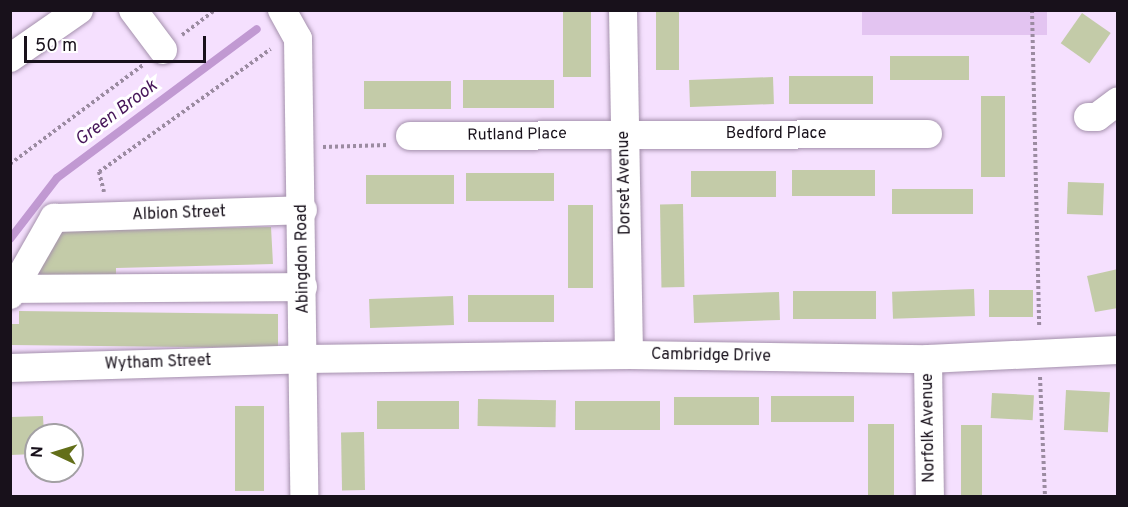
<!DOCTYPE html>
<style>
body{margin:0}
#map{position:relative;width:1128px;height:507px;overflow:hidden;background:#f5e0fe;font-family:Overpass,sans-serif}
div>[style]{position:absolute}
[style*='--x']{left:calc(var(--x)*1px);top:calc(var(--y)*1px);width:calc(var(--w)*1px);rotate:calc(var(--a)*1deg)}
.green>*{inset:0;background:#e3c4f1;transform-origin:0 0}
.stream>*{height:8px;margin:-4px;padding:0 4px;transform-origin:4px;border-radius:4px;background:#c199d2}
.building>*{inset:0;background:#c3cba8;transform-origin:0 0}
.path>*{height:4px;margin-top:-2px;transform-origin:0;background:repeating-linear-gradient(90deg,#9b8ba1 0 3px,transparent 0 6px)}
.roads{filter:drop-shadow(0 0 2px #a490ac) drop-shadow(0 0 2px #a490ac)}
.minor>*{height:28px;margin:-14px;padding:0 14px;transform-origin:14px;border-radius:14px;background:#fff}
span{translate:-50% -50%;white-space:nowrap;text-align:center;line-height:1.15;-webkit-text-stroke:6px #fff;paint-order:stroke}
.street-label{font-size:16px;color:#18111b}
.water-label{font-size:18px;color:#47165a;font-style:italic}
.frame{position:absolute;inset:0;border:12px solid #18111b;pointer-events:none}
.north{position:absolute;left:24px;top:423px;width:60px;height:60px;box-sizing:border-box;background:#fff;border:2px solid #a3a0a4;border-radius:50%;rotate:274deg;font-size:16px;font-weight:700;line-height:24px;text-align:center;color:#18111b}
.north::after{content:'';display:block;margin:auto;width:21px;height:27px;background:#636f19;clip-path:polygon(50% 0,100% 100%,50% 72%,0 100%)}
.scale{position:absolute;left:24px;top:36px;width:182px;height:27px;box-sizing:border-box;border:3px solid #18111b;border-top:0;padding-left:8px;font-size:18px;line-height:21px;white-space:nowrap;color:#18111b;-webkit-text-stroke:4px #fff;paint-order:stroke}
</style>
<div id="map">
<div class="green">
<div style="left:862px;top:11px;width:185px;height:24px"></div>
</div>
<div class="stream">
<div style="--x:10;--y:239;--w:77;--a:-52.4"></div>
<div style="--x:57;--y:178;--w:249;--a:-36.7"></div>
</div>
<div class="building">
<div style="left:563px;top:10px;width:28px;height:67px"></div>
<div style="left:656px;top:10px;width:23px;height:60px"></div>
<div style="left:1082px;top:13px;width:35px;height:37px;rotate:35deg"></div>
<div style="left:969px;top:56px;width:24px;height:79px;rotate:90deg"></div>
<div style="left:873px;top:76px;width:28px;height:84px;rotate:90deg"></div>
<div style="left:773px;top:77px;width:27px;height:84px;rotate:88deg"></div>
<div style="left:463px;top:80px;width:91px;height:28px"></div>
<div style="left:451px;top:81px;width:28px;height:87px;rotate:90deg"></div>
<div style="left:981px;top:96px;width:24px;height:81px"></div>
<div style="left:875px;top:170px;width:26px;height:83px;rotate:90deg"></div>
<div style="left:776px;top:171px;width:26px;height:85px;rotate:90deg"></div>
<div style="left:466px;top:173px;width:88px;height:28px"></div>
<div style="left:366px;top:175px;width:88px;height:29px"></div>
<div style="left:1068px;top:182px;width:36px;height:32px;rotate:2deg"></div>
<div style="left:892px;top:189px;width:81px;height:25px"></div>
<div style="left:683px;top:204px;width:83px;height:23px;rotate:89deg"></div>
<div style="left:568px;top:205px;width:25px;height:83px"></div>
<div style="clip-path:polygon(271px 227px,273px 264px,116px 268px,116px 279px,26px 284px,54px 230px)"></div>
<div style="clip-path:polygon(1118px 269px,1118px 308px,1095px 312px,1087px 276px)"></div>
<div style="left:974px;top:289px;width:27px;height:82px;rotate:88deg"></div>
<div style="left:989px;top:290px;width:44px;height:27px"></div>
<div style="left:876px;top:291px;width:28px;height:83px;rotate:90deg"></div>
<div style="left:779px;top:292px;width:28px;height:86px;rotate:88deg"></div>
<div style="left:554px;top:295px;width:27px;height:86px;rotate:90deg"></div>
<div style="left:453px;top:296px;width:29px;height:84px;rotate:88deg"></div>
<div style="clip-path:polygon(19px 311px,278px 314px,278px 348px,10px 345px,10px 324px,19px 324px)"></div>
<div style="left:1066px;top:390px;width:44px;height:40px;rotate:3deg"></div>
<div style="left:992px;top:393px;width:42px;height:25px;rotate:3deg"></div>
<div style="left:771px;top:396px;width:83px;height:26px"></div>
<div style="left:674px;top:397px;width:85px;height:28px"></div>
<div style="left:478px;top:399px;width:78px;height:27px;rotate:1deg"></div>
<div style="left:377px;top:401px;width:82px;height:28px"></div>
<div style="left:660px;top:401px;width:29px;height:85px;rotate:90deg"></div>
<div style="left:235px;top:406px;width:29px;height:85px"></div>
<div style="clip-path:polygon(43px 416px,44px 435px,36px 435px,36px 454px,10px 455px,10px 417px)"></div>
<div style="left:868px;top:424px;width:26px;height:72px"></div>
<div style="left:961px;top:425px;width:21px;height:71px"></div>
<div style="left:364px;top:432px;width:58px;height:23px;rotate:89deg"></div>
</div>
<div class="path">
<div style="--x:1032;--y:10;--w:318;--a:88.7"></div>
<div style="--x:182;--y:35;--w:41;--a:-37.1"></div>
<div style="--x:323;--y:147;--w:65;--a:-1.8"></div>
<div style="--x:10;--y:164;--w:166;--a:-36.7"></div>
<div style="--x:104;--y:192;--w:21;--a:-104"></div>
<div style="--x:99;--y:172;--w:211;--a:-35.6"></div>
<div style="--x:1040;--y:377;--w:119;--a:87.6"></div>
</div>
<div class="roads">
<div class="minor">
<div style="--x:133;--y:10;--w:50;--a:53.1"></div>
<div style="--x:282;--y:10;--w:33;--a:61"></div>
<div style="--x:298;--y:39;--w:457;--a:89.2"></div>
<div style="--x:623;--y:10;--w:345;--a:89"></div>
<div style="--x:10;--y:58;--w:84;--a:-34.8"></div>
<div style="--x:1088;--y:117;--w:9;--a:0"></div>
<div style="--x:1097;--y:117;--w:26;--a:-37"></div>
<div style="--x:410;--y:136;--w:518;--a:-0.22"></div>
<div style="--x:14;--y:289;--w:289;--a:-0.4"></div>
<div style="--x:10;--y:295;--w:89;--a:-60.3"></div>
<div style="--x:54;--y:218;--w:249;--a:-1.8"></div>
<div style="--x:928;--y:359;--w:137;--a:89.2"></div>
<div style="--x:10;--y:368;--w:295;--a:-1.7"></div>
<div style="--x:305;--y:359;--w:324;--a:-0.7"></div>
<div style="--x:629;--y:355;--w:299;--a:0.8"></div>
<div style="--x:928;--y:359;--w:190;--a:-2.7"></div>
</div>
</div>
<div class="street-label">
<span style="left:776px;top:134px">Bedford Place</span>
<span style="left:517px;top:135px;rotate:-1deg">Rutland Place</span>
<span style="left:625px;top:183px;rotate:-91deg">Dorset Avenue</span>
<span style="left:179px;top:214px;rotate:-2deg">Albion Street</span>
<span style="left:303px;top:259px;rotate:-91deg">Abingdon Road</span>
<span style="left:711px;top:356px;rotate:1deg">Cambridge Drive</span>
<span style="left:158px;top:363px;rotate:-2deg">Wytham Street</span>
<span style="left:929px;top:428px;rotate:-91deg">Norfolk Avenue</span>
</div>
<div class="water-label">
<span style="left:117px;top:114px;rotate:-37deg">Green Brook</span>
</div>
<div class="frame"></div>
<div class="north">N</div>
<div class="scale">50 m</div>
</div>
